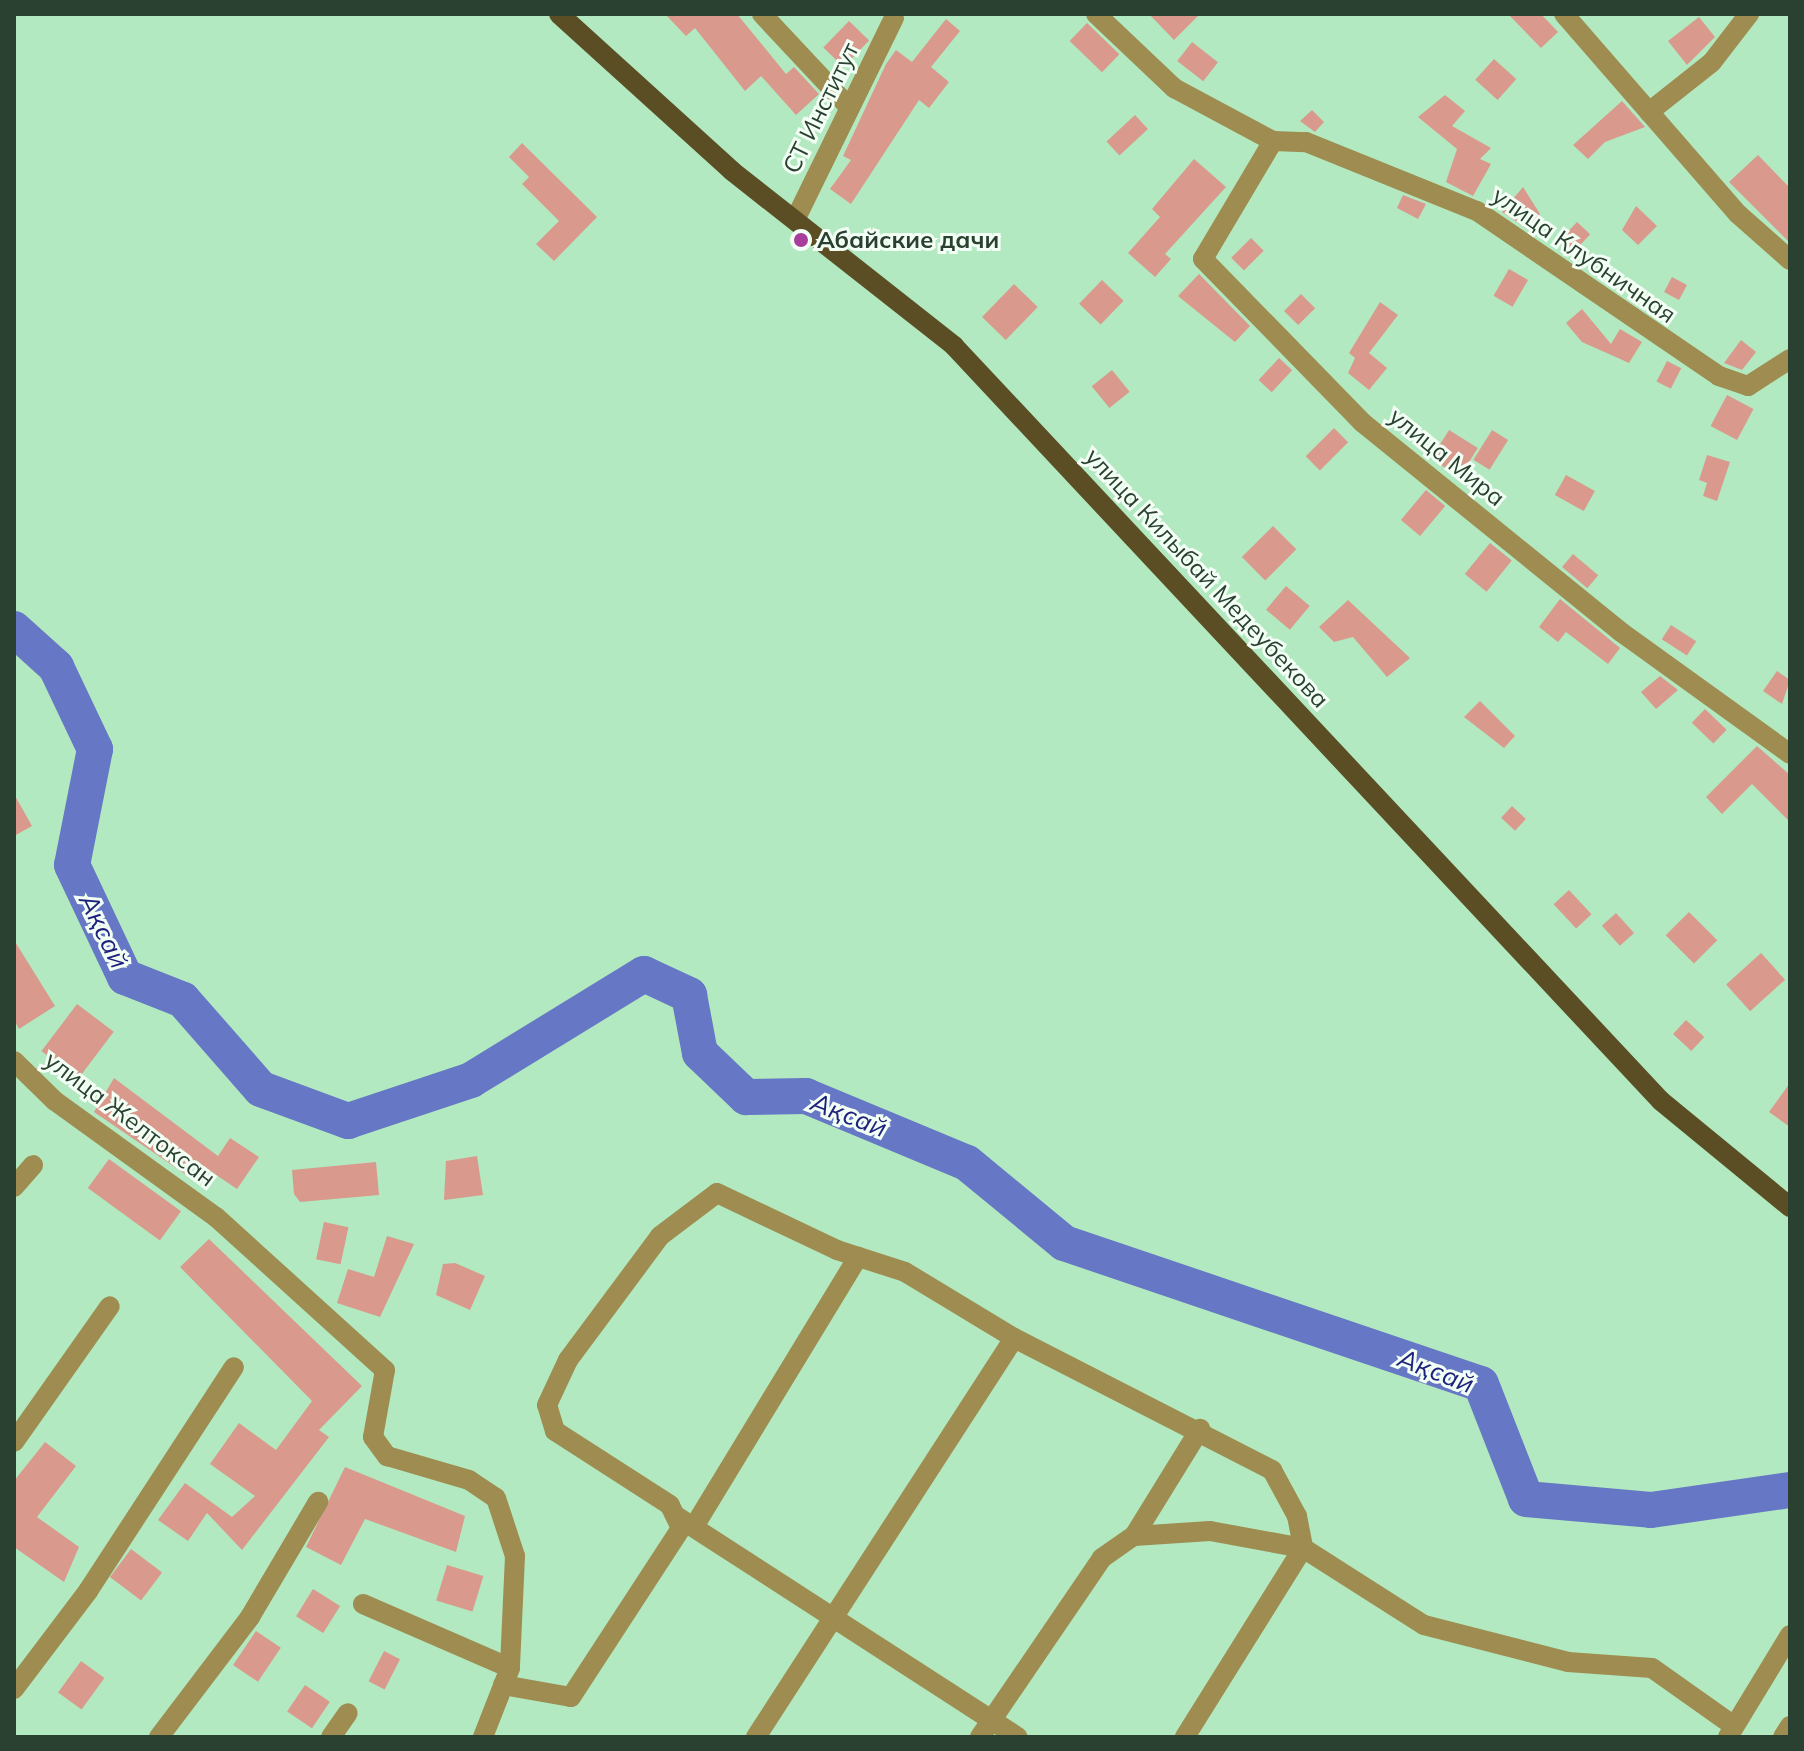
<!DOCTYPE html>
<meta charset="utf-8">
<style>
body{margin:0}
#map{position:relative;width:1804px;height:1751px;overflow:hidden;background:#b2e9c0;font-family:Mulish,sans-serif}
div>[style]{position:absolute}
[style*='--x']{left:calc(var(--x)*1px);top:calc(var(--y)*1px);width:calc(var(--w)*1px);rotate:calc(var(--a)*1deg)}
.river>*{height:36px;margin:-18px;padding:0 18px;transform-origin:18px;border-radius:18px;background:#6577c5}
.building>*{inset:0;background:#d99a8d;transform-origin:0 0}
.minor>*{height:20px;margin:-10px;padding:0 10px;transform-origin:10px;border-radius:10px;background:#9e8c51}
.major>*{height:20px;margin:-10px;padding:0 10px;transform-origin:10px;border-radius:10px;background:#5b4e25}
.dots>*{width:22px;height:22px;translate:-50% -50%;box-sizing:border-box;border:4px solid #f3fef5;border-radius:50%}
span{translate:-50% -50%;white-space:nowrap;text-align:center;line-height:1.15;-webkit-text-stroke:6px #f3fef5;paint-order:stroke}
.street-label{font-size:24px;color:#2a4030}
.poi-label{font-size:24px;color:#2a4030;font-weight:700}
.left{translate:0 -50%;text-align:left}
.water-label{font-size:26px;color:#1e227d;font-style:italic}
.frame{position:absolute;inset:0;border:16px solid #2a4030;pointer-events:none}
</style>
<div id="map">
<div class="river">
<div style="--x:14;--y:629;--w:57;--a:42.1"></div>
<div style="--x:56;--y:667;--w:91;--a:64.6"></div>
<div style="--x:95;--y:749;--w:118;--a:101.2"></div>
<div style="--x:72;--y:865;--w:124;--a:64.7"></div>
<div style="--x:125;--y:977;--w:62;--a:21.6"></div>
<div style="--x:183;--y:1000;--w:118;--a:48.8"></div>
<div style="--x:261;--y:1089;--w:93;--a:20.2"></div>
<div style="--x:348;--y:1121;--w:130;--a:-18.4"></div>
<div style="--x:471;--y:1080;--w:203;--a:-31.5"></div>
<div style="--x:644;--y:974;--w:50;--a:25"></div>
<div style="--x:689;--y:995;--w:59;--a:79.3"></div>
<div style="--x:700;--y:1053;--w:64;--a:43.7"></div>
<div style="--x:746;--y:1097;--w:60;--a:-1"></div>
<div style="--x:806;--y:1096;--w:174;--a:22.6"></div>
<div style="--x:967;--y:1163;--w:126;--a:39.5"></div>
<div style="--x:1064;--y:1243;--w:440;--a:18.7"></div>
<div style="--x:1481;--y:1384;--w:123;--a:68.6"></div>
<div style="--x:1526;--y:1499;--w:125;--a:5"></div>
<div style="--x:1651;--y:1510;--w:140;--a:-8.2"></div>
</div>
<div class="building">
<div style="clip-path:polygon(665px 14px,737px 14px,786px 74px,794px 67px,819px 94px,796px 115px,761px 76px,745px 91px,695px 28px,686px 36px)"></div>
<div style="clip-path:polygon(1149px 14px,1200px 14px,1174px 40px)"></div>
<div style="clip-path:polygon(1508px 14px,1541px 14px,1558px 32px,1541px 48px)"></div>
<div style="clip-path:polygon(1699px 17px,1715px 37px,1687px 65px,1668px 41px)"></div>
<div style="clip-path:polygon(946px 19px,960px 31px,931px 67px,949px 82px,929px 108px,919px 100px,851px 204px,830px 189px,851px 160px,843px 156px,886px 64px,896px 50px,912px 62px)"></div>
<div style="left:849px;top:21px;width:28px;height:37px;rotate:44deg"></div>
<div style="left:1087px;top:23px;width:45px;height:25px;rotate:44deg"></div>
<div style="left:1192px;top:42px;width:33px;height:24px;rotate:38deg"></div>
<div style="left:1494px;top:59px;width:30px;height:28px;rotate:42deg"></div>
<div style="clip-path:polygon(1445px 95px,1465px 111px,1452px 126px,1491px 148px,1480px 159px,1491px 164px,1473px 196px,1446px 182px,1457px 149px,1418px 117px)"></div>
<div style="clip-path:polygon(1622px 101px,1645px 127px,1605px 142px,1588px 159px,1573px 145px)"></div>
<div style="clip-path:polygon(1312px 110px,1324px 122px,1315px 132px,1300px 121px)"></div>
<div style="left:1135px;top:115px;width:19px;height:39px;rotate:47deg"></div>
<div style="clip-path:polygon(522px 143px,597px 217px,554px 261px,536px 244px,559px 221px,522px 184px,529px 177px,509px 157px)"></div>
<div style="clip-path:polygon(1758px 155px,1790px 188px,1790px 243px,1729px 182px)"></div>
<div style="clip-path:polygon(1194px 159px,1226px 187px,1165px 254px,1171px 259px,1155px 277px,1128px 253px,1160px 217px,1152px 209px)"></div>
<div style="clip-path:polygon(1523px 187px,1540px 214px,1527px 229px,1502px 212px)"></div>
<div style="clip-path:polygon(1403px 195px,1426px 204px,1418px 219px,1397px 208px)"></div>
<div style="clip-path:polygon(1636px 206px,1657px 226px,1638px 245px,1622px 230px)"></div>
<div style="left:1577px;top:222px;width:18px;height:26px;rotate:43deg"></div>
<div style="left:1251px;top:238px;width:18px;height:28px;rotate:45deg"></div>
<div style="left:1509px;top:269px;width:22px;height:31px;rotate:30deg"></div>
<div style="clip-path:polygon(1199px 274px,1250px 326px,1235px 342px,1178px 296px)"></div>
<div style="left:1672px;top:277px;width:17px;height:17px;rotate:28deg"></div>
<div style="left:1102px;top:280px;width:30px;height:33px;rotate:44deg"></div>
<div style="left:1014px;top:284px;width:33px;height:46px;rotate:44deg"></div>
<div style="left:1301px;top:294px;width:20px;height:24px;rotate:45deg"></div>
<div style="clip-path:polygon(1380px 302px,1398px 315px,1369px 353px,1387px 368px,1369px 390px,1348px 373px,1355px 358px,1349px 353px)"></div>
<div style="clip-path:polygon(1582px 309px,1611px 344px,1620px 329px,1642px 342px,1629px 363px,1582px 342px,1566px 323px)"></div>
<div style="clip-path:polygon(1741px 340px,1756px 352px,1742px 370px,1724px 363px)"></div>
<div style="left:1279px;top:358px;width:18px;height:30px;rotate:43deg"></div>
<div style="left:1667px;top:361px;width:16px;height:23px;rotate:27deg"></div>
<div style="left:1112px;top:370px;width:28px;height:26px;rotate:51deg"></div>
<div style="left:1727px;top:395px;width:30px;height:35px;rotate:28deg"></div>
<div style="left:1334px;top:428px;width:20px;height:40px;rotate:45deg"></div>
<div style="left:1449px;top:430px;width:34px;height:34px;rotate:32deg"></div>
<div style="left:1492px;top:430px;width:19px;height:35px;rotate:32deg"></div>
<div style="clip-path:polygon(1707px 455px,1730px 462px,1717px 501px,1703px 496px,1707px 483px,1699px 480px)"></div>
<div style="left:1566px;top:475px;width:33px;height:23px;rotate:29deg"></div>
<div style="left:1426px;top:490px;width:25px;height:39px;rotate:40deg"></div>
<div style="left:1273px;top:526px;width:33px;height:44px;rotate:45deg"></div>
<div style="left:1490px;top:543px;width:28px;height:40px;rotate:39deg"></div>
<div style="left:1573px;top:554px;width:33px;height:17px;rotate:40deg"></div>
<div style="left:1286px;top:586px;width:31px;height:31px;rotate:40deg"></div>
<div style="clip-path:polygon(1560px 599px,1620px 648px,1608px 664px,1566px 632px,1558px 642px,1539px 627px)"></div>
<div style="clip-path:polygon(1348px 600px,1410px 658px,1387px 677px,1353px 637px,1334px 642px,1319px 627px)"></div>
<div style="left:1671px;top:625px;width:30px;height:17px;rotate:33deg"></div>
<div style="clip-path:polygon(1777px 671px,1790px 680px,1782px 704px,1763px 691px)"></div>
<div style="clip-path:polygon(1660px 676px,1678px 690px,1656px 709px,1641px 692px)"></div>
<div style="clip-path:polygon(1480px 701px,1515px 736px,1504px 748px,1464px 717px)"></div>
<div style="left:1705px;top:709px;width:30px;height:19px;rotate:44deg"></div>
<div style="clip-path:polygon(1757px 746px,1790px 775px,1790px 822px,1752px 784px,1722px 814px,1706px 797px)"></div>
<div style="clip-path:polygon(14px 794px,32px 826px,14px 836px)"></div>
<div style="left:1512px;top:806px;width:19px;height:16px;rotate:43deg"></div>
<div style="left:1569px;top:890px;width:33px;height:21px;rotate:47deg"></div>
<div style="left:1689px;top:912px;width:40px;height:33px;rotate:45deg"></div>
<div style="left:1616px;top:913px;width:27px;height:19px;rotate:48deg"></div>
<div style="clip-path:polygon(14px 940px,55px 1006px,19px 1029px,14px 1020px)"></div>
<div style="left:1761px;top:953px;width:36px;height:47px;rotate:48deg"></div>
<div style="left:77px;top:1004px;width:46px;height:59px;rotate:37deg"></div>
<div style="left:1686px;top:1020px;width:25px;height:19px;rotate:43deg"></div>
<div style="clip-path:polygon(114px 1078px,218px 1156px,230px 1138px,259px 1157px,237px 1189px,194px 1160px,185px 1174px,94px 1112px)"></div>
<div style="clip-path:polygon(1790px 1083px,1790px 1127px,1769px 1112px)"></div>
<div style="clip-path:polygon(477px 1156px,483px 1195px,444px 1200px,446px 1161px)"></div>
<div style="left:109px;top:1159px;width:89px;height:36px;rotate:36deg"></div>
<div style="clip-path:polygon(376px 1162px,379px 1195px,300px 1202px,294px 1194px,292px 1170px)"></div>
<div style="left:324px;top:1222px;width:25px;height:38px;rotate:12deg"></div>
<div style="clip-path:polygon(387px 1236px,414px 1244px,380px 1317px,337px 1303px,348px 1269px,374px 1277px)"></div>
<div style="clip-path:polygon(209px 1239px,362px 1386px,319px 1430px,329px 1437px,242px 1550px,207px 1513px,188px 1541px,158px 1520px,185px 1483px,232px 1517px,255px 1496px,210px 1464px,239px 1423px,276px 1450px,312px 1401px,180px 1267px)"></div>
<div style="clip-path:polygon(455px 1263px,485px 1276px,470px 1310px,436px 1295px,443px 1264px)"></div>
<div style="clip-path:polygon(45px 1442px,76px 1466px,37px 1517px,79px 1547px,64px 1582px,14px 1547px,14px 1481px)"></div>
<div style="clip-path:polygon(345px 1467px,465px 1516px,456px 1552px,365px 1519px,341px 1565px,306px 1547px)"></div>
<div style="left:131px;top:1549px;width:39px;height:35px;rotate:37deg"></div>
<div style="left:447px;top:1565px;width:38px;height:37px;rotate:17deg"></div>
<div style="left:313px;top:1589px;width:32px;height:32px;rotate:32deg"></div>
<div style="left:256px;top:1631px;width:30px;height:41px;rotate:34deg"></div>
<div style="left:384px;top:1651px;width:18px;height:34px;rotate:27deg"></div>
<div style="left:81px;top:1661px;width:29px;height:39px;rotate:36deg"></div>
<div style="left:305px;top:1685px;width:30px;height:32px;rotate:34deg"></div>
</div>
<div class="minor">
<div style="--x:762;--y:14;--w:127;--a:46.9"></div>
<div style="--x:1096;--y:14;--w:108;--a:43.5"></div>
<div style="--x:1174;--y:88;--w:112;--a:28.2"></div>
<div style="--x:1273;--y:141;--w:33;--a:2"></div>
<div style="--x:1306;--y:142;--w:184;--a:22"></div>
<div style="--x:1477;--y:211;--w:293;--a:34.3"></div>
<div style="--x:1719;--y:376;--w:31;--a:19"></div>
<div style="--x:1748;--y:386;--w:50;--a:-32.7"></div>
<div style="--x:1564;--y:14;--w:265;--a:49"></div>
<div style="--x:1738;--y:214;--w:69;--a:41.5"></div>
<div style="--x:1649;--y:112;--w:80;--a:-38.4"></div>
<div style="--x:1712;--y:62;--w:61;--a:-52.4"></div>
<div style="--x:1273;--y:141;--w:137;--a:120.7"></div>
<div style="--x:1203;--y:259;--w:229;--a:45.7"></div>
<div style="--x:1363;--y:423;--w:332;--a:39"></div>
<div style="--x:1621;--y:632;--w:208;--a:35.8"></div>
<div style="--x:795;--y:220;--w:225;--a:-63.9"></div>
<div style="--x:14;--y:1061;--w:57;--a:44.3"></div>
<div style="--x:55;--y:1101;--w:198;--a:35.8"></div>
<div style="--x:216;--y:1217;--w:228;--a:42.2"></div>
<div style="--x:385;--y:1370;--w:68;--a:100.2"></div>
<div style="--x:373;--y:1437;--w:24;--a:54"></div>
<div style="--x:387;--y:1456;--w:85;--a:16.3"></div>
<div style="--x:469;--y:1480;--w:32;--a:34"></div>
<div style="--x:496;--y:1498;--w:61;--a:71.9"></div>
<div style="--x:515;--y:1556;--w:112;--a:92.6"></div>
<div style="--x:510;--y:1668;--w:74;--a:111.4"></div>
<div style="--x:14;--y:1187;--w:29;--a:-49"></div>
<div style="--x:14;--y:1442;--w:166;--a:-54.8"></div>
<div style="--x:676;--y:1516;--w:407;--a:32.9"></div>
<div style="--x:695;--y:1525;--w:314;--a:-58.7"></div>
<div style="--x:1134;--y:1536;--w:126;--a:-58.3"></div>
<div style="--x:363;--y:1604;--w:160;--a:23.5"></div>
<div style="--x:503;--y:1685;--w:69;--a:10"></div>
<div style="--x:571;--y:1697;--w:202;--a:-56.9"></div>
<div style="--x:681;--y:1528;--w:25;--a:-116"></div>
<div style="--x:670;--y:1505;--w:137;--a:-147.2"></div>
<div style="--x:555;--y:1431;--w:27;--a:-107"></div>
<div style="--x:547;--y:1405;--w:50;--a:-65"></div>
<div style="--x:568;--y:1360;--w:154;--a:-53.4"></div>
<div style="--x:660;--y:1236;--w:71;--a:-37"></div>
<div style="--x:717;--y:1193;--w:133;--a:25.4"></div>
<div style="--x:837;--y:1250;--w:71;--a:17.9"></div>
<div style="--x:905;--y:1272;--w:127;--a:31.2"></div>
<div style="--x:1014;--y:1338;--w:290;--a:27.1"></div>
<div style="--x:1272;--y:1470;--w:52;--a:61.5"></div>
<div style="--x:1297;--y:1516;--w:33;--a:79"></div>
<div style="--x:1303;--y:1548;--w:223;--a:122"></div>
<div style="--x:14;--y:1689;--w:123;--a:-52.9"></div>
<div style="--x:88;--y:1591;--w:267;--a:-56.9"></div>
<div style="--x:159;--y:1737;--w:151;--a:-52.8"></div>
<div style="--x:250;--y:1617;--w:134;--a:-59.4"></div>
<div style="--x:331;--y:1737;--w:29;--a:-55"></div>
<div style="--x:756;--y:1737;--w:475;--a:-57.1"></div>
<div style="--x:980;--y:1737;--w:217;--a:-55.7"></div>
<div style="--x:1102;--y:1558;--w:39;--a:-35"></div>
<div style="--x:1134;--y:1536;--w:76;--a:-3.8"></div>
<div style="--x:1210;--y:1531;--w:95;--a:10.4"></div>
<div style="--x:1303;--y:1548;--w:143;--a:32.5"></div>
<div style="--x:1424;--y:1625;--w:149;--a:14.4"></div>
<div style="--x:1568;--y:1662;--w:84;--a:4.1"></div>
<div style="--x:1652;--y:1668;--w:100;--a:35.3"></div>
<div style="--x:1728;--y:1737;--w:119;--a:-58.7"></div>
<div style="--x:1783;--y:1737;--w:13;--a:-58"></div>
</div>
<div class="major">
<div style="--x:559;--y:14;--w:234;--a:42.2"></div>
<div style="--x:732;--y:171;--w:283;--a:38.2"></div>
<div style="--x:954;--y:346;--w:1034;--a:46.88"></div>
<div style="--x:1661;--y:1101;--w:167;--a:39.4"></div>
</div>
<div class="dots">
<div style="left:801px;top:240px;background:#a93d9d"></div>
</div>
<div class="street-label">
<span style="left:821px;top:108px;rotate:-64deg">СТ Институт</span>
<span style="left:1584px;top:255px;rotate:35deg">улица Клубничная</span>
<span style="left:1447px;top:457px;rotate:39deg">улица Мира</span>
<span style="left:1207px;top:578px;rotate:47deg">улица Килыбай Медеубекова</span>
<span style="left:130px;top:1119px;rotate:37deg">улица Желтоксан</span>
</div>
<div class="poi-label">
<span class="left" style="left:817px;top:240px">Абайские дачи</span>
</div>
<div class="water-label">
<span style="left:104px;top:931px;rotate:64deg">Ақсай</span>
<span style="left:849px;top:1115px;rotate:21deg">Ақсай</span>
<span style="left:1436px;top:1371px;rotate:21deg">Ақсай</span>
</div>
<div class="frame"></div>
</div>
